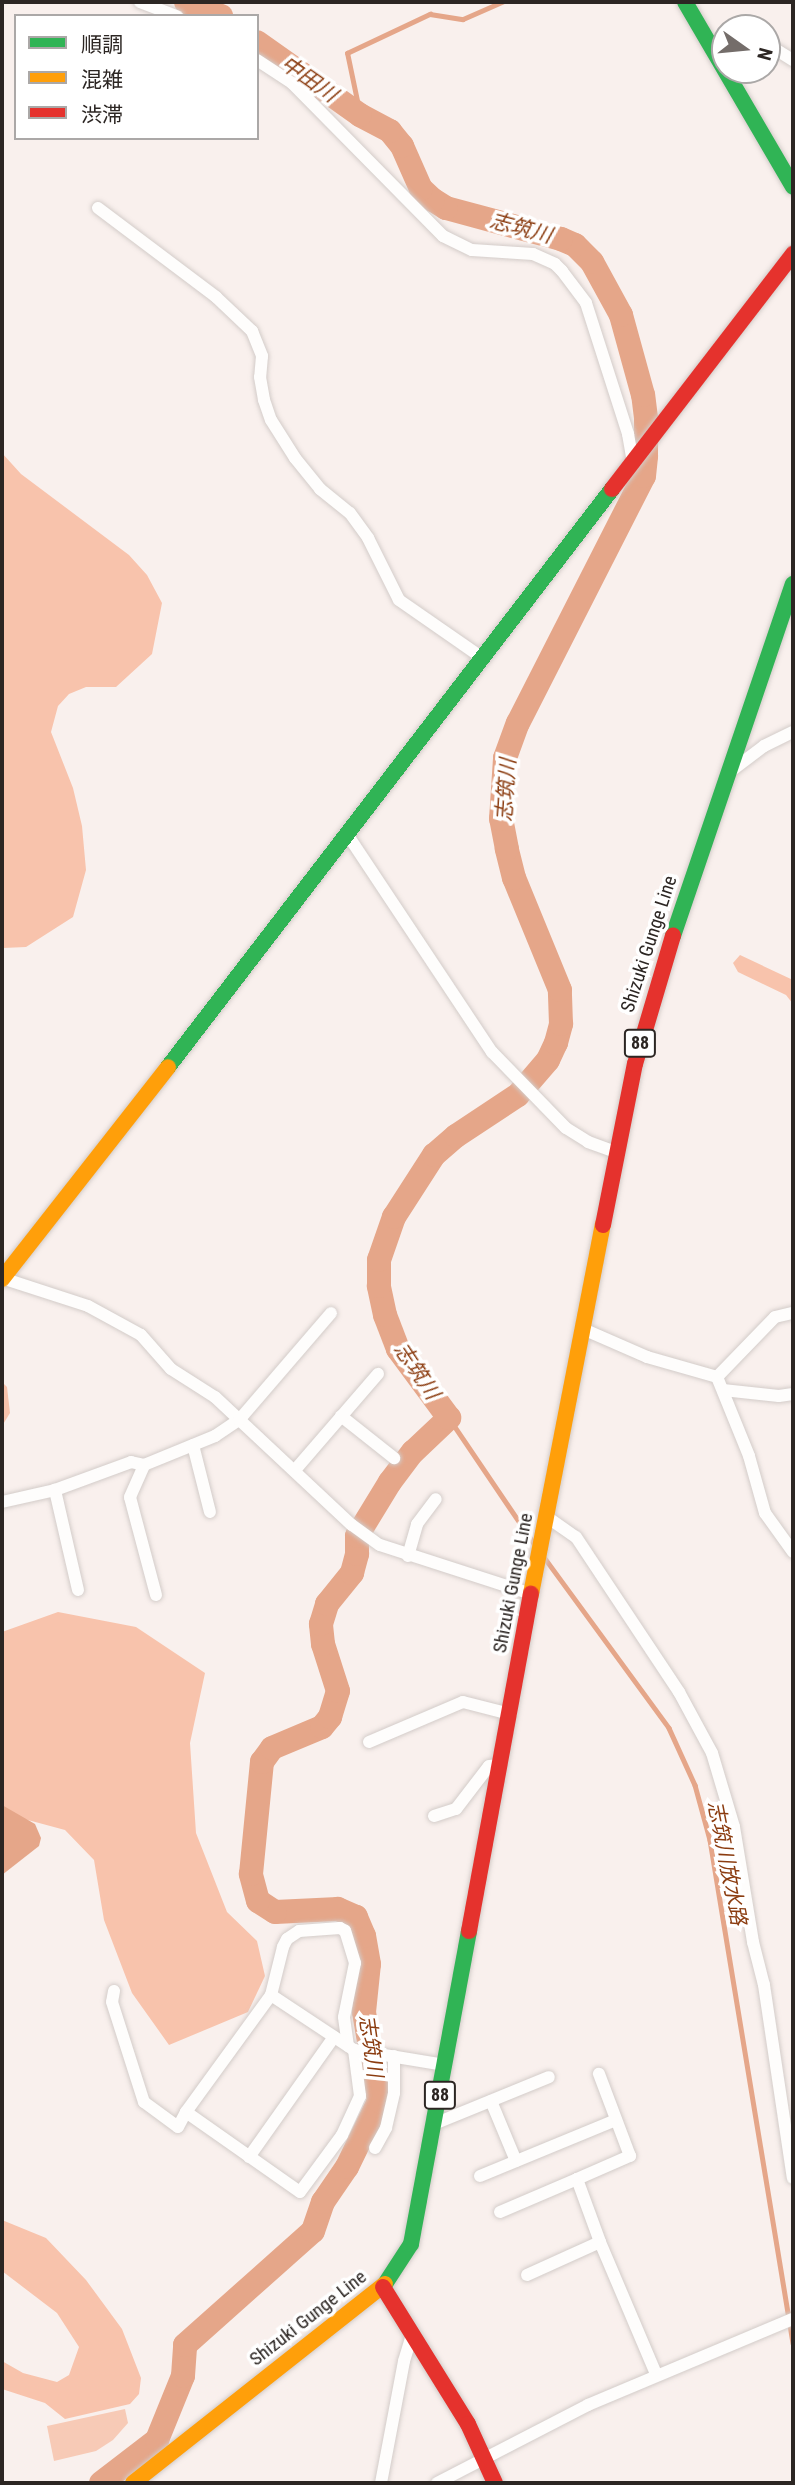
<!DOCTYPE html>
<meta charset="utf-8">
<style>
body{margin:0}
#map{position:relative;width:795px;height:2485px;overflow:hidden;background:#f9f0ed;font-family:"Roboto Condensed","Noto Sans JP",sans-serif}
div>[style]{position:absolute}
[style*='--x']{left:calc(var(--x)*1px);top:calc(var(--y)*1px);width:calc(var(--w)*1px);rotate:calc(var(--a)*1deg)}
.green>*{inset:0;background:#f7cab6}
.forest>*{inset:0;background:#f8c3ac}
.water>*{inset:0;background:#e5a689}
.stream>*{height:4.5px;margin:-2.25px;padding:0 2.25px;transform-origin:2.25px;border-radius:2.25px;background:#e5a689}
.river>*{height:24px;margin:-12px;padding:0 12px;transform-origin:12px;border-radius:12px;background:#e5a689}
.roads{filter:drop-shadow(0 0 2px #d3ccc9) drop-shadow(0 0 2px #d3ccc9)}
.street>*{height:12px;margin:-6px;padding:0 6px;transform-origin:6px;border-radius:6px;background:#fefdfc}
.fast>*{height:16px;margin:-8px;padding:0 8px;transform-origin:8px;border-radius:8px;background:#30b455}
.slow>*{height:16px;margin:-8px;padding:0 8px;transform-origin:8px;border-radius:8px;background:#ff9f0a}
.jam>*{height:16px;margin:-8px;padding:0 8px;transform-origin:8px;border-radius:8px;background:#e5322d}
span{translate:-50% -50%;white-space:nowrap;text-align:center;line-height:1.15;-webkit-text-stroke:7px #fff;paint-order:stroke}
.shield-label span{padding:2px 5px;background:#fff;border:2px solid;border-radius:5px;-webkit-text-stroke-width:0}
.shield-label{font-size:18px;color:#2c2623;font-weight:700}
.street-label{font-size:19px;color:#2c2623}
.water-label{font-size:21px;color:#8b3c10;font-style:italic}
.frame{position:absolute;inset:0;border:4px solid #2c2623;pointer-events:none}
.legend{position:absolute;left:14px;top:14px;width:245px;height:126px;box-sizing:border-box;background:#fff;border:2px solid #aba8a7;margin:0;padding:9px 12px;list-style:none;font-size:21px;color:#2c2623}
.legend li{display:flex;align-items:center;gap:14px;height:35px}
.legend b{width:35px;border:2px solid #aba8a7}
.north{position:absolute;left:711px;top:14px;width:70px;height:70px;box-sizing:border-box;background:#fff;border:2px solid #aba8a7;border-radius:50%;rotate:105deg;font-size:19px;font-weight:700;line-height:28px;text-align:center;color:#2c2623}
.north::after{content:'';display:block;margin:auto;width:24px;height:32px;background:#746d6a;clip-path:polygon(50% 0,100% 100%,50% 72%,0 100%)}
</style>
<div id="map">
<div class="green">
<div style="clip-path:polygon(125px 2409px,128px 2423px,113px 2440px,96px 2451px,54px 2461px,47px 2426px)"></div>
</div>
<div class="forest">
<div style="clip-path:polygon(2px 453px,21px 474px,129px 555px,147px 575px,162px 603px,152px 654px,116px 687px,86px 687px,69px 694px,58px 706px,51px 732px,73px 788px,82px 826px,86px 870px,73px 917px,26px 947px,3px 948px)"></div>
<div style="clip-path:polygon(740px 955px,793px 980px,793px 1004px,786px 995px,738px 972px,733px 963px)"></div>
<div style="clip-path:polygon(2px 1382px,7px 1387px,10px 1413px,2px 1426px)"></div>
<div style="clip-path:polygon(58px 1612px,136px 1627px,205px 1673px,190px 1743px,196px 1833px,227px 1912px,257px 1941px,265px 1976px,248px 2012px,169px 2045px,132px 1993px,104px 1920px,94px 1860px,65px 1830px,2px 1813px,2px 1632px)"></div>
<div style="clip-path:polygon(2px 2220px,46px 2238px,86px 2280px,122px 2329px,141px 2378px,139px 2394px,130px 2404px,65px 2419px,45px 2403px,2px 2389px,2px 2361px,23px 2373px,57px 2382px,69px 2375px,79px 2347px,57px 2313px,2px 2271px)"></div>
</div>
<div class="water">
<div style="clip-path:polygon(2px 1805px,35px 1824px,41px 1838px,39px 1846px,2px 1875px)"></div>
</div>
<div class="stream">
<div style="--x:360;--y:115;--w:63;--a:-101.8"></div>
<div style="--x:347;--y:53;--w:92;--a:-25.2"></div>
<div style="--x:430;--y:14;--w:33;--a:9"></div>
<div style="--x:463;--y:19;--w:43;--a:-23.6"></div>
<div style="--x:449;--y:1418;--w:153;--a:55.9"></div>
<div style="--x:544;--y:1557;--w:212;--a:53.8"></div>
<div style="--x:669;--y:1728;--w:63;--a:65.5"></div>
<div style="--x:695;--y:1785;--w:57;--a:74.7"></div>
<div style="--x:710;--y:1840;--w:510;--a:80.63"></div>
</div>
<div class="river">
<div style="--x:186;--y:2;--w:38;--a:22"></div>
<div style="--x:101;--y:2483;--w:71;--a:-37.5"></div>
<div style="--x:157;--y:2440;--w:69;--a:-67.9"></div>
<div style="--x:183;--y:2376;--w:31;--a:-86"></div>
<div style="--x:185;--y:2345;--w:171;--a:-41.7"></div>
<div style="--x:313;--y:2231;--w:31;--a:-71"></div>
<div style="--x:323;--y:2202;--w:42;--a:-55.6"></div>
<div style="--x:347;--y:2167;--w:73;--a:-64.1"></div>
<div style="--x:379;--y:2101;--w:90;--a:-99.6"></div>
<div style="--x:364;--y:2012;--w:48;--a:-84.1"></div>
<div style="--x:369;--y:1964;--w:28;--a:-100"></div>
<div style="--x:364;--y:1936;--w:21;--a:-113"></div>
<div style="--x:356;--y:1917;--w:20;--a:-156"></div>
<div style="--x:338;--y:1909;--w:63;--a:177.3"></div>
<div style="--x:275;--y:1912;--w:20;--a:-147"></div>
<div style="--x:258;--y:1901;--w:28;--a:-105"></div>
<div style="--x:251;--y:1874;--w:113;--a:-84.4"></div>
<div style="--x:262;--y:1762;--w:17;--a:-54"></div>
<div style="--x:272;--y:1748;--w:54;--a:-22.8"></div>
<div style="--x:322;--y:1727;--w:13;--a:-51"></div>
<div style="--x:330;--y:1717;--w:27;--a:-73"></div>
<div style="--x:338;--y:1691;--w:49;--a:-107.7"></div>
<div style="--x:323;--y:1644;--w:20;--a:-96"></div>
<div style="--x:321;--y:1624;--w:21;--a:-73"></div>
<div style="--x:327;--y:1604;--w:40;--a:-51"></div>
<div style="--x:352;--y:1573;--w:20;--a:-75"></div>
<div style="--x:357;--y:1554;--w:18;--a:-90"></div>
<div style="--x:357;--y:1536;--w:63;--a:-58.6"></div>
<div style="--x:390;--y:1482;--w:38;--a:-53"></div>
<div style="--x:413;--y:1452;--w:50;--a:-43.4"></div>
<div style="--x:449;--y:1418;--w:86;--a:-126.5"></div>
<div style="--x:398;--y:1349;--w:36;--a:-111"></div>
<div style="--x:385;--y:1315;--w:30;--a:-102"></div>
<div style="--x:379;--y:1286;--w:26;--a:-90"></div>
<div style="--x:379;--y:1260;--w:46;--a:-70.8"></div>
<div style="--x:394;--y:1217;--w:74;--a:-57.2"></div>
<div style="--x:434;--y:1155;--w:29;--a:-41"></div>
<div style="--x:456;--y:1136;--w:74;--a:-33.5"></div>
<div style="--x:518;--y:1095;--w:46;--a:-49.4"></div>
<div style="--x:548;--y:1060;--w:19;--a:-65"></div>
<div style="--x:556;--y:1043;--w:20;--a:-75"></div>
<div style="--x:561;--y:1024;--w:34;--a:-92"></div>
<div style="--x:560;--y:990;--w:121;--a:-112.3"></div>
<div style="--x:514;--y:878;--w:30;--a:-104"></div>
<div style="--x:507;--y:849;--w:31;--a:-101"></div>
<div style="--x:501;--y:819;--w:61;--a:-86.2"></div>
<div style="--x:505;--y:758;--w:37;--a:-70"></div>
<div style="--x:518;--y:723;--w:277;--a:-63"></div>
<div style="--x:644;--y:476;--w:20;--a:-84"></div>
<div style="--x:646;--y:456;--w:38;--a:-90"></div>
<div style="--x:646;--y:418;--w:23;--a:-97"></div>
<div style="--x:643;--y:395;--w:83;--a:-105.4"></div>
<div style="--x:621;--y:315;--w:60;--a:-118.7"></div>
<div style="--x:592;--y:262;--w:24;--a:-135"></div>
<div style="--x:575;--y:245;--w:15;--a:-157"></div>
<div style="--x:561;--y:239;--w:119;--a:-164.9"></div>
<div style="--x:446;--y:208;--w:15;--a:-148"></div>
<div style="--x:433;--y:200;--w:16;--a:-137"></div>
<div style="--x:421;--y:189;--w:47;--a:-113.8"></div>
<div style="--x:402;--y:146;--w:19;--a:-129"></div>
<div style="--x:390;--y:131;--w:34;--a:-152"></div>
<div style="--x:360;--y:115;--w:126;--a:-144.7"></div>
</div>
<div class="roads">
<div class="street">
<div style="--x:140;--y:2;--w:40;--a:21"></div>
<div style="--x:767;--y:44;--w:31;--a:32"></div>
<div style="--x:257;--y:60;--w:42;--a:33.3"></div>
<div style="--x:292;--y:83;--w:215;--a:45.4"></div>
<div style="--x:443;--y:236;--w:32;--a:26"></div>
<div style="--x:472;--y:250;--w:61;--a:3.8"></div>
<div style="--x:533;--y:254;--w:24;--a:24"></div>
<div style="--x:555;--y:264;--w:10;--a:45"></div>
<div style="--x:562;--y:271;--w:40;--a:53"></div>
<div style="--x:586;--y:303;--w:138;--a:72.2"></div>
<div style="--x:628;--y:434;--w:27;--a:80"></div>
<div style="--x:98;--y:208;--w:148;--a:37"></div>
<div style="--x:216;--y:297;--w:50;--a:43.4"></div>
<div style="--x:252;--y:331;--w:27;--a:68"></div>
<div style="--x:262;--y:356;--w:21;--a:95"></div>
<div style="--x:260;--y:377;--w:23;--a:80"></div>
<div style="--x:264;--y:400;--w:21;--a:71"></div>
<div style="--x:271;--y:420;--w:45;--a:57.7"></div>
<div style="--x:295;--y:458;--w:40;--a:51"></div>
<div style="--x:320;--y:489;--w:38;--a:39"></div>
<div style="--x:350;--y:513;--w:31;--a:54"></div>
<div style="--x:368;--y:538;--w:69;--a:63.4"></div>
<div style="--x:399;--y:600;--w:100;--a:34.8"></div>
<div style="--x:731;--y:771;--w:41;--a:-37.1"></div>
<div style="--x:764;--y:746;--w:32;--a:-26"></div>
<div style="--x:347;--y:834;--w:262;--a:56.4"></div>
<div style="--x:492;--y:1052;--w:106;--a:45.8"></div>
<div style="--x:566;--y:1128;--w:26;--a:32"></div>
<div style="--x:588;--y:1142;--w:29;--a:20"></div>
<div style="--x:5;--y:1279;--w:87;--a:18"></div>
<div style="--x:88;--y:1306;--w:60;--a:28.7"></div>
<div style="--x:141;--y:1335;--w:45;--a:48.6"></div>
<div style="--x:171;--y:1369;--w:52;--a:32.5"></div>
<div style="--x:215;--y:1397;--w:187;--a:43.1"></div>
<div style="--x:352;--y:1525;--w:34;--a:36"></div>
<div style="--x:380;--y:1545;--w:160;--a:17.9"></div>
<div style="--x:583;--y:1329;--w:70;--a:23.6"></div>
<div style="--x:647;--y:1357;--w:73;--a:15.9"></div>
<div style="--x:717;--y:1377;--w:85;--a:67.9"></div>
<div style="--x:749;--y:1456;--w:59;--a:74.3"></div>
<div style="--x:765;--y:1513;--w:48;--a:54.3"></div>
<div style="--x:717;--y:1377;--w:83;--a:-46"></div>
<div style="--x:775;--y:1317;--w:18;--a:-13"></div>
<div style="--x:723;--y:1390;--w:56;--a:6.1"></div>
<div style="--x:779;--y:1396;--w:14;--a:-8"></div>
<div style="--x:341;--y:1416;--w:68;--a:38.4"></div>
<div style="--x:193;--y:1445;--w:69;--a:75.8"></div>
<div style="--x:295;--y:1470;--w:127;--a:-49.2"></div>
<div style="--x:2;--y:1502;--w:54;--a:-12.8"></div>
<div style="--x:547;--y:1517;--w:35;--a:35"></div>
<div style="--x:576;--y:1537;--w:186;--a:56.4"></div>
<div style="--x:679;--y:1692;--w:69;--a:61.6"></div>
<div style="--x:712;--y:1753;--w:77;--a:73.4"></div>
<div style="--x:734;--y:1827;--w:117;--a:80.6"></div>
<div style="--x:753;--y:1942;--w:44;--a:75.7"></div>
<div style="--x:764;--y:1985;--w:195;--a:81.5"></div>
<div style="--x:408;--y:1556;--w:33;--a:-74"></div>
<div style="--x:417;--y:1524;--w:31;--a:-53"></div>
<div style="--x:78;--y:1590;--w:103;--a:-103"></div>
<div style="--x:55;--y:1490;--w:81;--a:-20.2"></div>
<div style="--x:131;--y:1462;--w:13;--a:13"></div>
<div style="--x:156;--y:1595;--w:101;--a:-104.9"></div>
<div style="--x:130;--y:1497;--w:35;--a:-66"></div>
<div style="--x:144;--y:1465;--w:77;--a:-22.2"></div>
<div style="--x:215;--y:1436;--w:29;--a:-34"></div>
<div style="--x:239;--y:1420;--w:141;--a:-49.3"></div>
<div style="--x:369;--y:1742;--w:102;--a:-23.1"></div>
<div style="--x:463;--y:1702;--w:49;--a:14.3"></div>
<div style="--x:434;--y:1816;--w:23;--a:-18"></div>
<div style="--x:456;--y:1809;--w:54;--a:-52.5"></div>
<div style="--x:489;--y:1766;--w:12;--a:-5"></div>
<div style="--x:114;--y:1991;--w:11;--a:100"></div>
<div style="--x:112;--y:2002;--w:105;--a:72.3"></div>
<div style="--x:144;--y:2102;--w:42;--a:36.3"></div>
<div style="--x:178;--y:2127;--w:17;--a:-62"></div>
<div style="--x:271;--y:1995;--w:100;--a:33.5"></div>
<div style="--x:354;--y:2050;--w:92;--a:9.4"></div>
<div style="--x:348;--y:2046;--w:29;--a:-98"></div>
<div style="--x:344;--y:2017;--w:55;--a:-78.5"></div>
<div style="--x:355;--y:1963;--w:34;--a:-107"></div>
<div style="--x:345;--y:1931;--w:6;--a:-149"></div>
<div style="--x:340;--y:1928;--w:41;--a:175.8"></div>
<div style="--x:299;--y:1931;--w:14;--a:146"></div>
<div style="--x:287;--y:1939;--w:9;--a:117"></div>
<div style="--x:283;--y:1947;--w:49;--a:104"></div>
<div style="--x:271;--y:1995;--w:145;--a:126"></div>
<div style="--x:186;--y:2112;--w:139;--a:35.1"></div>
<div style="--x:300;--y:2192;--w:71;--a:-53.6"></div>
<div style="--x:342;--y:2135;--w:43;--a:-65.2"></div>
<div style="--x:360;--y:2096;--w:46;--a:-97.4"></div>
<div style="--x:491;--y:2101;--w:65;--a:67.4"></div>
<div style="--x:434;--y:2124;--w:124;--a:-22.2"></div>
<div style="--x:375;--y:2148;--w:23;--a:-61"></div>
<div style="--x:386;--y:2128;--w:36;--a:-77"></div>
<div style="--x:394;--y:2093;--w:37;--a:-90"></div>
<div style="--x:249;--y:2157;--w:147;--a:-54.7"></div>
<div style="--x:480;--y:2176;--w:147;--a:-22.4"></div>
<div style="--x:577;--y:2179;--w:58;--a:-23.5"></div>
<div style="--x:630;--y:2156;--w:88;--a:-110.7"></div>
<div style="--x:500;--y:2212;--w:84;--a:-23.2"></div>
<div style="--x:577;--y:2179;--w:67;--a:69.9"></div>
<div style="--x:600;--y:2242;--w:143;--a:67"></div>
<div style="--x:527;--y:2275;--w:80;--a:-24.3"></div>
<div style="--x:381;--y:2483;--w:124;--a:-79.3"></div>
<div style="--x:404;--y:2361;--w:28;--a:-73"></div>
<div style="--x:437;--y:2483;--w:170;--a:-27.3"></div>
<div style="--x:588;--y:2405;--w:222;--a:-22.8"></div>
</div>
<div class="fast">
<div style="--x:685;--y:2;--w:214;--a:59.7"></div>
<div style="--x:673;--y:936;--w:372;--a:-71.2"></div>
<div style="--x:168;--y:1067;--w:729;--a:-52.47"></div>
<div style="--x:385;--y:2284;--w:48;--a:-57"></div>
<div style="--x:411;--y:2244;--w:318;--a:-79.5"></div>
</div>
<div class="slow">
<div style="--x:2;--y:1279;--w:269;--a:-51.9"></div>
<div style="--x:531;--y:1594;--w:376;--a:-79"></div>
<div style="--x:133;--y:2483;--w:321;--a:-38.3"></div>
</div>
<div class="jam">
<div style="--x:612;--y:489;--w:297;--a:-52.4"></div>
<div style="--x:603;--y:1225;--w:164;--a:-78.8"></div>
<div style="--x:635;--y:1064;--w:134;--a:-73.5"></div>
<div style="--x:469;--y:1931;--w:343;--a:-79.6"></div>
<div style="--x:383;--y:2287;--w:161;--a:58.2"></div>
<div style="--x:468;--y:2424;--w:65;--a:65.4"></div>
</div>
</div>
<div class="shield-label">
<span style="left:640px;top:1043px">88</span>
<span style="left:440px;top:2095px">88</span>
</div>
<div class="street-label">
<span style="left:649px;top:944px;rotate:-72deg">Shizuki Gunge Line</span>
<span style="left:513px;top:1583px;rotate:-79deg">Shizuki Gunge Line</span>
<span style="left:308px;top:2318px;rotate:-38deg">Shizuki Gunge Line</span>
</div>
<div class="water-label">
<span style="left:309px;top:79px;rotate:35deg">中田川</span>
<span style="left:521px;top:228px;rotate:15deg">志筑川</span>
<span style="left:506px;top:790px;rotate:-86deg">志筑川</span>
<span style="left:417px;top:1371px;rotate:56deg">志筑川</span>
<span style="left:727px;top:1863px;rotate:79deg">志筑川放水路</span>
<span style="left:371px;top:2046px;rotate:82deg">志筑川</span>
</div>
<div class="frame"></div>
<ul class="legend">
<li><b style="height:9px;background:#30b455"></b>順調</li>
<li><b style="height:9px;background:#ff9f0a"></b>混雑</li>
<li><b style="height:9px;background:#e5322d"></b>渋滞</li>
</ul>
<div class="north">N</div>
</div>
